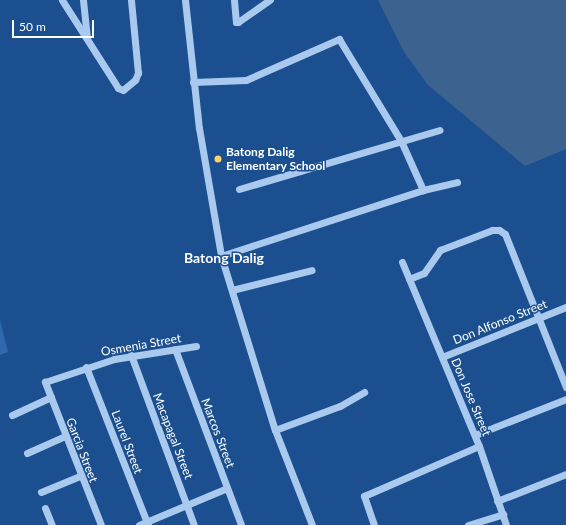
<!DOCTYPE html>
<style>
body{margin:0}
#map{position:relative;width:566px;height:525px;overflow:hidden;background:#1b4f8f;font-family:Lato,sans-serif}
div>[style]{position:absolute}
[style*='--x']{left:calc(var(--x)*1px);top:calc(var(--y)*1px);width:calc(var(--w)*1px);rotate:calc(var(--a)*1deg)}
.green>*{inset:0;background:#2e69ad}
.water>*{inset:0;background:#3c6290}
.minor>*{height:7px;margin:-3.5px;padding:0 3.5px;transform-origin:3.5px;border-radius:3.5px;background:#a9c9ee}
.dots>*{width:11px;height:11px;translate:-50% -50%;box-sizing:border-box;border:2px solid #1b4f8f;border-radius:50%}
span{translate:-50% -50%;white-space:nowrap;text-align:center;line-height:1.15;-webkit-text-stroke:3px #1b4f8f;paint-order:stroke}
.poi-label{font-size:12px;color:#fff;font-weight:700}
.left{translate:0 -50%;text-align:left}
.street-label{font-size:12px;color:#fff}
.quarter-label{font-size:14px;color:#fff;font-weight:700}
.scale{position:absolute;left:12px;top:20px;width:82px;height:18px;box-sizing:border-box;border:2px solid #fff;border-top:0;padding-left:5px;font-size:12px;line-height:14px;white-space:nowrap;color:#fff;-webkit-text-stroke:3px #1b4f8f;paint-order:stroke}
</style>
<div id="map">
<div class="green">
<div style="clip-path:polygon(0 320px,8px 352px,0 355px)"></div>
</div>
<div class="water">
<div style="clip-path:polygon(378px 0,566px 0,566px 149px,525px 166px,428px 85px,404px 52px)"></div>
</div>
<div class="minor">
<div style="--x:62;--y:0;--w:104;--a:57.5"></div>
<div style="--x:118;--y:88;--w:5;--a:22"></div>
<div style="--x:123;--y:90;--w:16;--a:-40"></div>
<div style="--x:135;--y:80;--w:8;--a:-67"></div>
<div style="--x:138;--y:73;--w:73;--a:-95.5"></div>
<div style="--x:83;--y:0;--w:36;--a:84"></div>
<div style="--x:185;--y:0;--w:129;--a:83.8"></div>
<div style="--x:199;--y:128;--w:130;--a:80.2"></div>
<div style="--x:221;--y:256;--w:182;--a:72.8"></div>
<div style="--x:275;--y:430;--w:102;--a:68.7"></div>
<div style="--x:234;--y:0;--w:22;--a:85"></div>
<div style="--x:236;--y:22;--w:2;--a:0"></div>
<div style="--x:238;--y:22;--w:39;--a:-35"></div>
<div style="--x:193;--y:82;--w:53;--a:-2.2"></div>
<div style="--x:246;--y:80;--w:102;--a:-23.8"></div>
<div style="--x:339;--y:39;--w:119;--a:58.7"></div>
<div style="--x:401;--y:141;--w:54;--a:65.8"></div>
<div style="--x:239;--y:189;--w:209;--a:-16.4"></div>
<div style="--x:221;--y:256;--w:213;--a:-18.1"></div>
<div style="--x:423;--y:190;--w:35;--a:-13"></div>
<div style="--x:402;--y:262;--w:199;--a:67.3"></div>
<div style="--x:479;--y:446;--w:83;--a:71.1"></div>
<div style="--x:409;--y:279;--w:16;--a:-22"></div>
<div style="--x:424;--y:273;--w:28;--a:-55"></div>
<div style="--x:440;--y:250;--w:56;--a:-21"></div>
<div style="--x:492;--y:230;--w:7;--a:0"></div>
<div style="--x:499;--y:230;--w:7;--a:34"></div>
<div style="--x:505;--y:234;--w:165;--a:68.3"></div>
<div style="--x:232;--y:290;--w:82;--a:-14"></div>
<div style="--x:175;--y:349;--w:188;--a:69.4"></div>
<div style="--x:131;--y:355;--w:181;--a:69.7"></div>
<div style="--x:442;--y:357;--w:134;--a:-22"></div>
<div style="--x:86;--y:367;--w:170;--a:68.6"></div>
<div style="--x:12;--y:415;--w:43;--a:-24.8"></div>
<div style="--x:275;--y:430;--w:69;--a:-20.3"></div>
<div style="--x:340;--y:406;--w:28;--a:-30"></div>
<div style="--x:475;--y:435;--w:98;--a:-21.6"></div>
<div style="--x:27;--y:453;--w:42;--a:-24.1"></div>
<div style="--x:41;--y:492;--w:42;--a:-22.3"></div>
<div style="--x:497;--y:501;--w:74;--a:-21.4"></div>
<div style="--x:45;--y:508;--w:18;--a:68"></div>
<div style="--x:101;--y:525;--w:154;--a:-111.4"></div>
<div style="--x:45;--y:382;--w:73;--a:-18.4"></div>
<div style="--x:114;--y:359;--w:83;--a:-9"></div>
<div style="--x:139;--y:525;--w:95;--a:-22.8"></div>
<div style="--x:374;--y:525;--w:31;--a:-109"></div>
<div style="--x:364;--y:496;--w:125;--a:-23.5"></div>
<div style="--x:468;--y:525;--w:37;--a:-17"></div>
</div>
<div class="dots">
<div style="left:218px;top:159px;background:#ffd166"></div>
</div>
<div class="poi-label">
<span class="left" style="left:226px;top:159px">Batong Dalig<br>Elementary School</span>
</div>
<div class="street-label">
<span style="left:500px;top:322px;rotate:-22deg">Don Alfonso Street</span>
<span style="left:141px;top:345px;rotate:-10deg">Osmenia Street</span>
<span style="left:471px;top:397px;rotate:67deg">Don Jose Street</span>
<span style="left:218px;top:433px;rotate:69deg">Marcos Street</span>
<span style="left:173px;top:436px;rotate:69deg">Macapagal Street</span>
<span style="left:127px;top:442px;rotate:69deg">Laurel Street</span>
<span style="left:82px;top:450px;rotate:69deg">Garcia Street</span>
</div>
<div class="quarter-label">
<span style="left:224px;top:258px">Batong Dalig</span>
</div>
<div class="scale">50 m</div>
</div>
